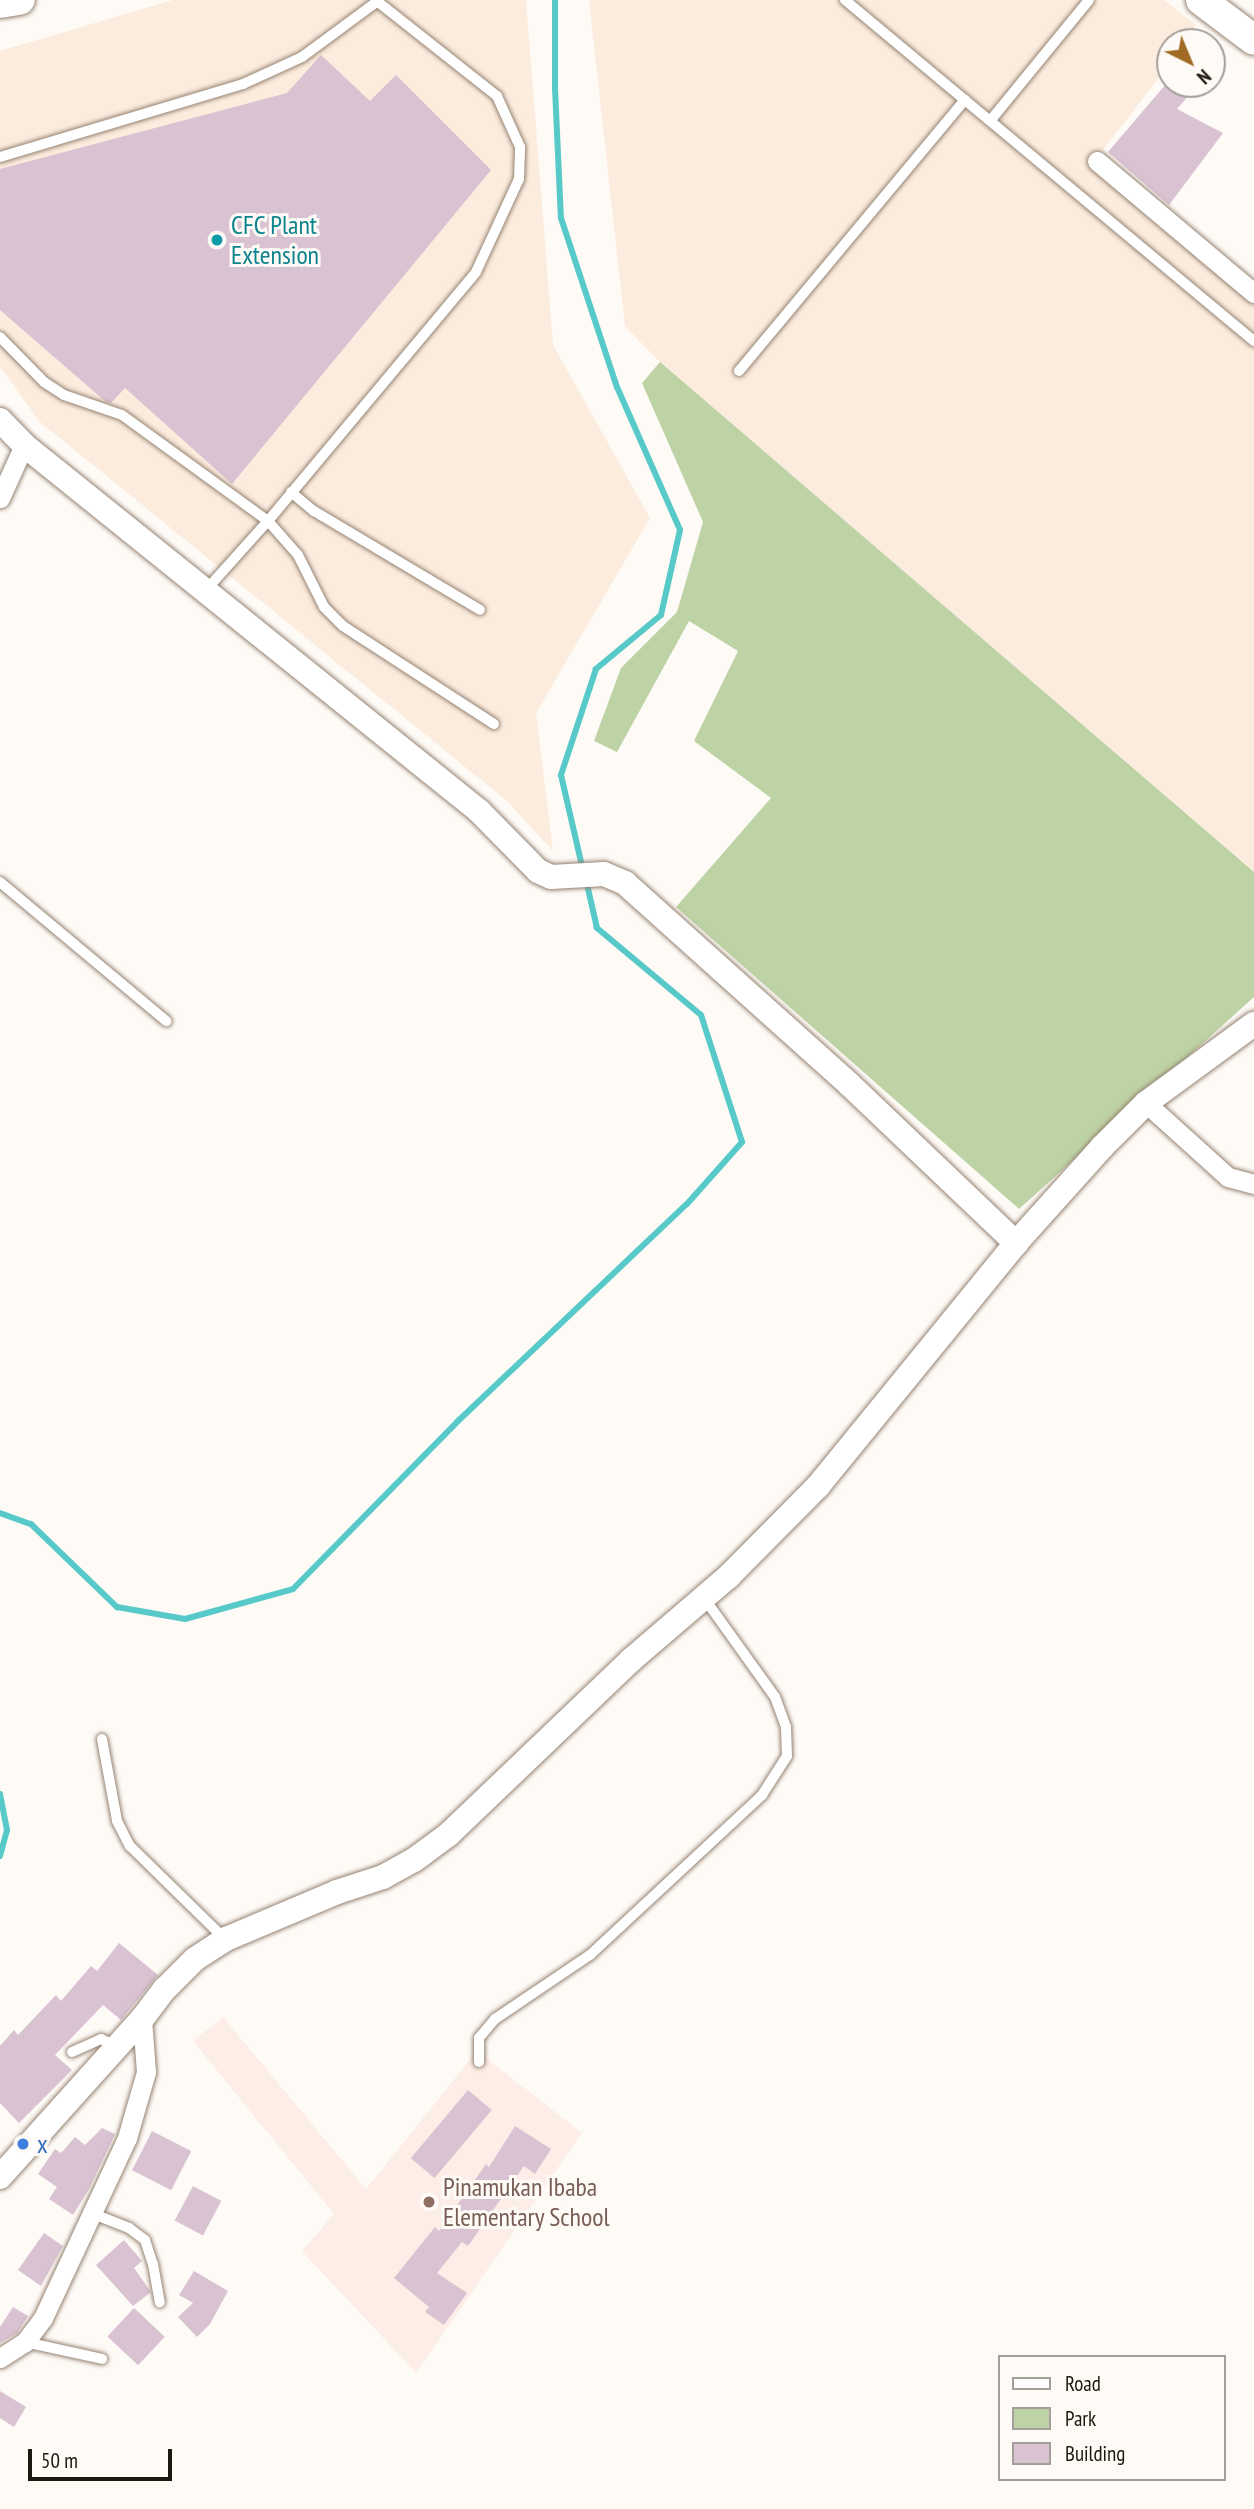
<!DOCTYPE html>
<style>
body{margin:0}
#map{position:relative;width:1254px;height:2509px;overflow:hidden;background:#fefaf6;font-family:"PT Sans Narrow",sans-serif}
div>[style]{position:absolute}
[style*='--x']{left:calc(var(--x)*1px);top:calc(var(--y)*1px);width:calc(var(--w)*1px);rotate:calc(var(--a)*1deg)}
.built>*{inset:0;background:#fcecde}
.education>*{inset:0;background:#fcede7}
.green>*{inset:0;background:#bdd2a5}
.stream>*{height:6px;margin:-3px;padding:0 3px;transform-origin:3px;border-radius:3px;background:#58c9c9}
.building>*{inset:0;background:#d9c2d2;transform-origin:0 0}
.roads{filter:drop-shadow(0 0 2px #958372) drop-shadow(0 0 2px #958372)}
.service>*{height:10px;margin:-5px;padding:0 5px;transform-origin:5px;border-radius:5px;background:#fff}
.minor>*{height:19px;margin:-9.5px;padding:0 9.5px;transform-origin:9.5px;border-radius:9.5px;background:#fff}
.tertiary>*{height:24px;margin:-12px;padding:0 12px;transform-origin:12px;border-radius:12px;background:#fff}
.primary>*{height:30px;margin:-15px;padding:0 15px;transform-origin:15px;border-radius:15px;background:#fff}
.dots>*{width:19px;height:19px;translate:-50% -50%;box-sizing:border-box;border:4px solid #fefaf6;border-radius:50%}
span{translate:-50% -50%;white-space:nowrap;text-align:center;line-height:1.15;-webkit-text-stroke:6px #fefaf6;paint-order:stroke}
.culture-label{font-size:26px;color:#0d838f}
.left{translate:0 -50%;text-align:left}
.shop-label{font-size:26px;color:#366cbe}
.education-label{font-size:26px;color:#785e54}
.legend{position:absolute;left:998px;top:2355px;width:228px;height:126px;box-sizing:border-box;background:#fefaf6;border:2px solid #a49f9a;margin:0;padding:9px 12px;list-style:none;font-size:21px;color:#1e1710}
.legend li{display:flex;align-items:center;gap:14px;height:35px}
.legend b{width:35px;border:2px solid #a49f9a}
.north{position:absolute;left:1156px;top:28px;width:70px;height:70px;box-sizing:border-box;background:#fefaf6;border:2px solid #a49f9a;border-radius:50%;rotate:137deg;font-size:19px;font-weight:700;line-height:28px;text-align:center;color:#1e1710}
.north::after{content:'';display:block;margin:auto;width:24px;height:32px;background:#a16b25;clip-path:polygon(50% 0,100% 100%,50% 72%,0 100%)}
.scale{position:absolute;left:28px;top:2449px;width:144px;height:32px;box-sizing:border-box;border:4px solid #1e1710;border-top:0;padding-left:9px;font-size:21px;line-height:24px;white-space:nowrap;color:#1e1710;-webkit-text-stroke:5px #fefaf6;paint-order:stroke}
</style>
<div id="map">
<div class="built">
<div style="clip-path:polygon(173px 0,526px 0,553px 345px,650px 518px,536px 713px,553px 851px,506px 800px,40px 422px,0 367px,0 51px)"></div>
<div style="clip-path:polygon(589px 0,1164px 0,1196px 25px,1185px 42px,1170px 42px,1170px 63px,1090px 167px,1254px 305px,1254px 872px,660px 362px,625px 326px)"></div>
</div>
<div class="education">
<div style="clip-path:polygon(223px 2017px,366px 2189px,477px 2051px,582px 2133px,416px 2373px,302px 2251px,334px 2214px,193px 2041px)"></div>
</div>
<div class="green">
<div style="clip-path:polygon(660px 362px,1254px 872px,1254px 997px,1019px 1209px,676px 907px,771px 798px,694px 741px,738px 651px,689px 621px,617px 752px,594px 741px,621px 668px,677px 612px,703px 522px,642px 383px)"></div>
</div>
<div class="stream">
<div style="--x:555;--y:0;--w:88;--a:90"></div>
<div style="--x:555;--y:88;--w:130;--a:87.4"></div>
<div style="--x:561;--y:218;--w:178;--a:71.7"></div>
<div style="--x:617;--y:387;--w:156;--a:66.2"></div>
<div style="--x:680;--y:530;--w:87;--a:102.6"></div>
<div style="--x:661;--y:615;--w:85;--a:140.3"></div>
<div style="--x:596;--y:669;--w:112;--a:108.3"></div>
<div style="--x:561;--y:775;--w:98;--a:77"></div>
<div style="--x:0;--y:1513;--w:33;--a:20"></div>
<div style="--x:31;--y:1524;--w:120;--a:44"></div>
<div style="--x:117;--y:1607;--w:69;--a:10"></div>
<div style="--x:185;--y:1619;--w:112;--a:-15.5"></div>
<div style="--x:293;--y:1589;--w:235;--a:-45.5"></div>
<div style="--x:458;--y:1421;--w:315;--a:-43.5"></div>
<div style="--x:687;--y:1204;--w:83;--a:-48.4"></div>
<div style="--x:742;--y:1142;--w:133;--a:-107.9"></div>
<div style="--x:701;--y:1015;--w:136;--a:-140.1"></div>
<div style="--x:597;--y:928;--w:49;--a:-102.9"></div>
<div style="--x:0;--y:1794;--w:37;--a:79"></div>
<div style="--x:7;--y:1830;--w:27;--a:105"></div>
</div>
<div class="building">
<div style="clip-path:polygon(321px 55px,370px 101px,396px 75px,491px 170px,232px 484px,125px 388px,111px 403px,106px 402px,0 310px,0 169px,287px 93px)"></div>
<div style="clip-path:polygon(1166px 84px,1182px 84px,1192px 92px,1177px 109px,1223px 133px,1169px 205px,1108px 152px)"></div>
<div style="clip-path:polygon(119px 1943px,158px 1975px,121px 2020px,103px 2005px,55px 2055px,72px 2070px,19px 2123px,0 2103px,0 2046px,14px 2030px,18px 2035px,56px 1995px,61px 2001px,91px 1966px,97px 1971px)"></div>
<div style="left:468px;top:2090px;width:31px;height:89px;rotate:40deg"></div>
<div style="clip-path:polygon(515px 2126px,551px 2149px,535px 2174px,524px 2166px,468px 2246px,462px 2242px,437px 2273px,467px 2293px,444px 2325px,425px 2312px,429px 2307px,394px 2278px,435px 2227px,439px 2231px,486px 2164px,489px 2167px)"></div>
<div style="clip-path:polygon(102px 2128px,115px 2134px,89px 2189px,73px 2215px,49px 2199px,57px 2187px,38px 2174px,55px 2149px,61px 2153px,75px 2137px,85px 2145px)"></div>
<div style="left:152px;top:2131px;width:44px;height:44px;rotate:27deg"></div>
<div style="left:193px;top:2186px;width:32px;height:39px;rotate:28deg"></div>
<div style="clip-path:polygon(44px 2233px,63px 2246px,41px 2286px,18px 2270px)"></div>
<div style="clip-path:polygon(124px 2240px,142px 2261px,134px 2268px,151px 2292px,133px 2306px,96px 2265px)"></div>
<div style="clip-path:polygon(194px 2271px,228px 2291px,210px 2324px,197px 2337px,178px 2317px,193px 2303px,179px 2295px)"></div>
<div style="clip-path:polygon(13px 2307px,28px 2316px,17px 2333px,0 2343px,0 2327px)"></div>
<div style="left:134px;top:2308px;width:42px;height:39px;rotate:43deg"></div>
<div style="clip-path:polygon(0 2391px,26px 2407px,14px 2427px,0 2418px)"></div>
</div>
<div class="roads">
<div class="service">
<div style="--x:845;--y:0;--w:533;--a:39.82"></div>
<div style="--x:990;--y:121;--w:156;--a:-50.7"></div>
<div style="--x:0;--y:157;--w:254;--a:-16.7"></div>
<div style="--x:243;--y:84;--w:65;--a:-24.6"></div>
<div style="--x:302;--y:57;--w:96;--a:-36.5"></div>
<div style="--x:0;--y:337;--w:63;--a:45.6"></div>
<div style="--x:44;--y:382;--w:24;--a:33"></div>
<div style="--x:64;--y:395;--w:61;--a:19"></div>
<div style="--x:122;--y:415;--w:180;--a:36"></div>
<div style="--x:268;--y:521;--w:45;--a:48.6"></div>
<div style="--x:298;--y:555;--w:58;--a:63.4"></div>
<div style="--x:324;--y:607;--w:27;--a:45"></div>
<div style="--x:343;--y:626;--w:180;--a:33"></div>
<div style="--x:739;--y:371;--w:353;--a:-50.2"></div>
<div style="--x:291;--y:492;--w:30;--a:40"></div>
<div style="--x:314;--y:511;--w:193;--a:30.8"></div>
<div style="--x:206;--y:590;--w:93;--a:-48.1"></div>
<div style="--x:268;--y:521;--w:324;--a:-50.1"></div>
<div style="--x:476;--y:272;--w:102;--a:-65.2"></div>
<div style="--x:519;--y:179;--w:32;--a:-88"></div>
<div style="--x:520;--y:147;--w:56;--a:-114.3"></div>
<div style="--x:497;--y:96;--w:152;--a:-141.7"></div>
<div style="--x:0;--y:882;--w:217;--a:39.9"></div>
<div style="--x:102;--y:1739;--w:83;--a:79.6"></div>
<div style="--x:117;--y:1821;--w:28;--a:63"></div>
<div style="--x:130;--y:1846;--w:133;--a:44.4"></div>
<div style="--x:72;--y:2052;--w:32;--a:-24"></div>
<div style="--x:101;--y:2039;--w:17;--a:25"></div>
<div style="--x:479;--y:2062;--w:24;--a:-90"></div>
<div style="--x:479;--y:2038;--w:25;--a:-50"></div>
<div style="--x:495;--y:2019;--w:115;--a:-34"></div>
<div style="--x:590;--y:1955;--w:235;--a:-42.9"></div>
<div style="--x:762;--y:1795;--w:46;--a:-57.3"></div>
<div style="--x:787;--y:1756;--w:29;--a:-92"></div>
<div style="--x:786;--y:1727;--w:32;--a:-110"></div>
<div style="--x:775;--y:1697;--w:122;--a:-125.6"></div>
<div style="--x:91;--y:2213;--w:41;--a:21.5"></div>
<div style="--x:129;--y:2228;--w:20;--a:37"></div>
<div style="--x:145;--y:2240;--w:25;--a:72"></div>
<div style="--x:153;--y:2264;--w:39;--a:80"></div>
<div style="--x:25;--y:2342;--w:79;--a:12.4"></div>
</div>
<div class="minor">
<div style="--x:1097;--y:161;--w:205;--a:40.1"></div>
<div style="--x:0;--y:498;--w:58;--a:-65.6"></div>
<div style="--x:1146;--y:1103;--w:110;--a:42.1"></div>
<div style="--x:1228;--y:1177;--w:27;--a:15"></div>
<div style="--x:0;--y:2358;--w:30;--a:-33"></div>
<div style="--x:25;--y:2342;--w:30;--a:-53"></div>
<div style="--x:43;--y:2318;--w:199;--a:-65"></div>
<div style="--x:127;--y:2138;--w:69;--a:-73.9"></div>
<div style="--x:146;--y:2072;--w:53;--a:-94.3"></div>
</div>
<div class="tertiary">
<div style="--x:0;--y:420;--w:35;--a:46"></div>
<div style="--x:24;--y:445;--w:584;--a:38.81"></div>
<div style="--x:479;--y:811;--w:84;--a:45.5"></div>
<div style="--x:538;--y:871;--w:14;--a:25"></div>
<div style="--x:551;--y:877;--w:53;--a:-3.2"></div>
<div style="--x:604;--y:874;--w:23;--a:23"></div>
<div style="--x:625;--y:883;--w:301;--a:41.9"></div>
<div style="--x:849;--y:1084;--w:231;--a:43.6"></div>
<div style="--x:0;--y:2177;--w:212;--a:-48.1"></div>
<div style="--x:142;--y:2019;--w:38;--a:-53"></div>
<div style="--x:165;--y:1989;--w:42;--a:-45"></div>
<div style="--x:195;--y:1959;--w:37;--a:-33"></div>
<div style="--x:226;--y:1939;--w:121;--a:-22.9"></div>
<div style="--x:337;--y:1892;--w:48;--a:-18.1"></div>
<div style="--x:383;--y:1877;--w:35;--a:-29"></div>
<div style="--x:414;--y:1860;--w:44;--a:-36.6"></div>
<div style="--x:449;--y:1834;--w:252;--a:-43.7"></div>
<div style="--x:631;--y:1660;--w:128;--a:-40.6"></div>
<div style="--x:728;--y:1577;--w:128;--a:-45.3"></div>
<div style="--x:818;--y:1486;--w:313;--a:-50.8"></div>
<div style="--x:1016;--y:1243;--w:129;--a:-48.1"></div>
<div style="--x:1102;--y:1147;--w:62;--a:-45"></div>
<div style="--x:1146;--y:1103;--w:134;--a:-36.2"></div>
</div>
<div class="primary">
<div style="--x:1201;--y:0;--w:66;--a:37"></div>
<div style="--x:0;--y:3;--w:20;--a:-9"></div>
</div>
</div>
<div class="dots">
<div style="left:217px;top:240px;background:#0f9aa8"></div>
<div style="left:23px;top:2144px;background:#3f7fe0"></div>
<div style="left:429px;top:2202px;background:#8d6e63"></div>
</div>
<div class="culture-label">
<span class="left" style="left:231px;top:240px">CFC Plant<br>Extension</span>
</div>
<div class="shop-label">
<span class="left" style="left:37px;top:2144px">x</span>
</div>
<div class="education-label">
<span class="left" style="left:443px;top:2202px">Pinamukan Ibaba<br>Elementary School</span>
</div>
<ul class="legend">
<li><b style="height:9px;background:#fff"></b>Road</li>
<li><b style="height:19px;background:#bdd2a5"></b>Park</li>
<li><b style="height:19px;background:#d9c2d2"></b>Building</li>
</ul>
<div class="north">N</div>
<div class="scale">50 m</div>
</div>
